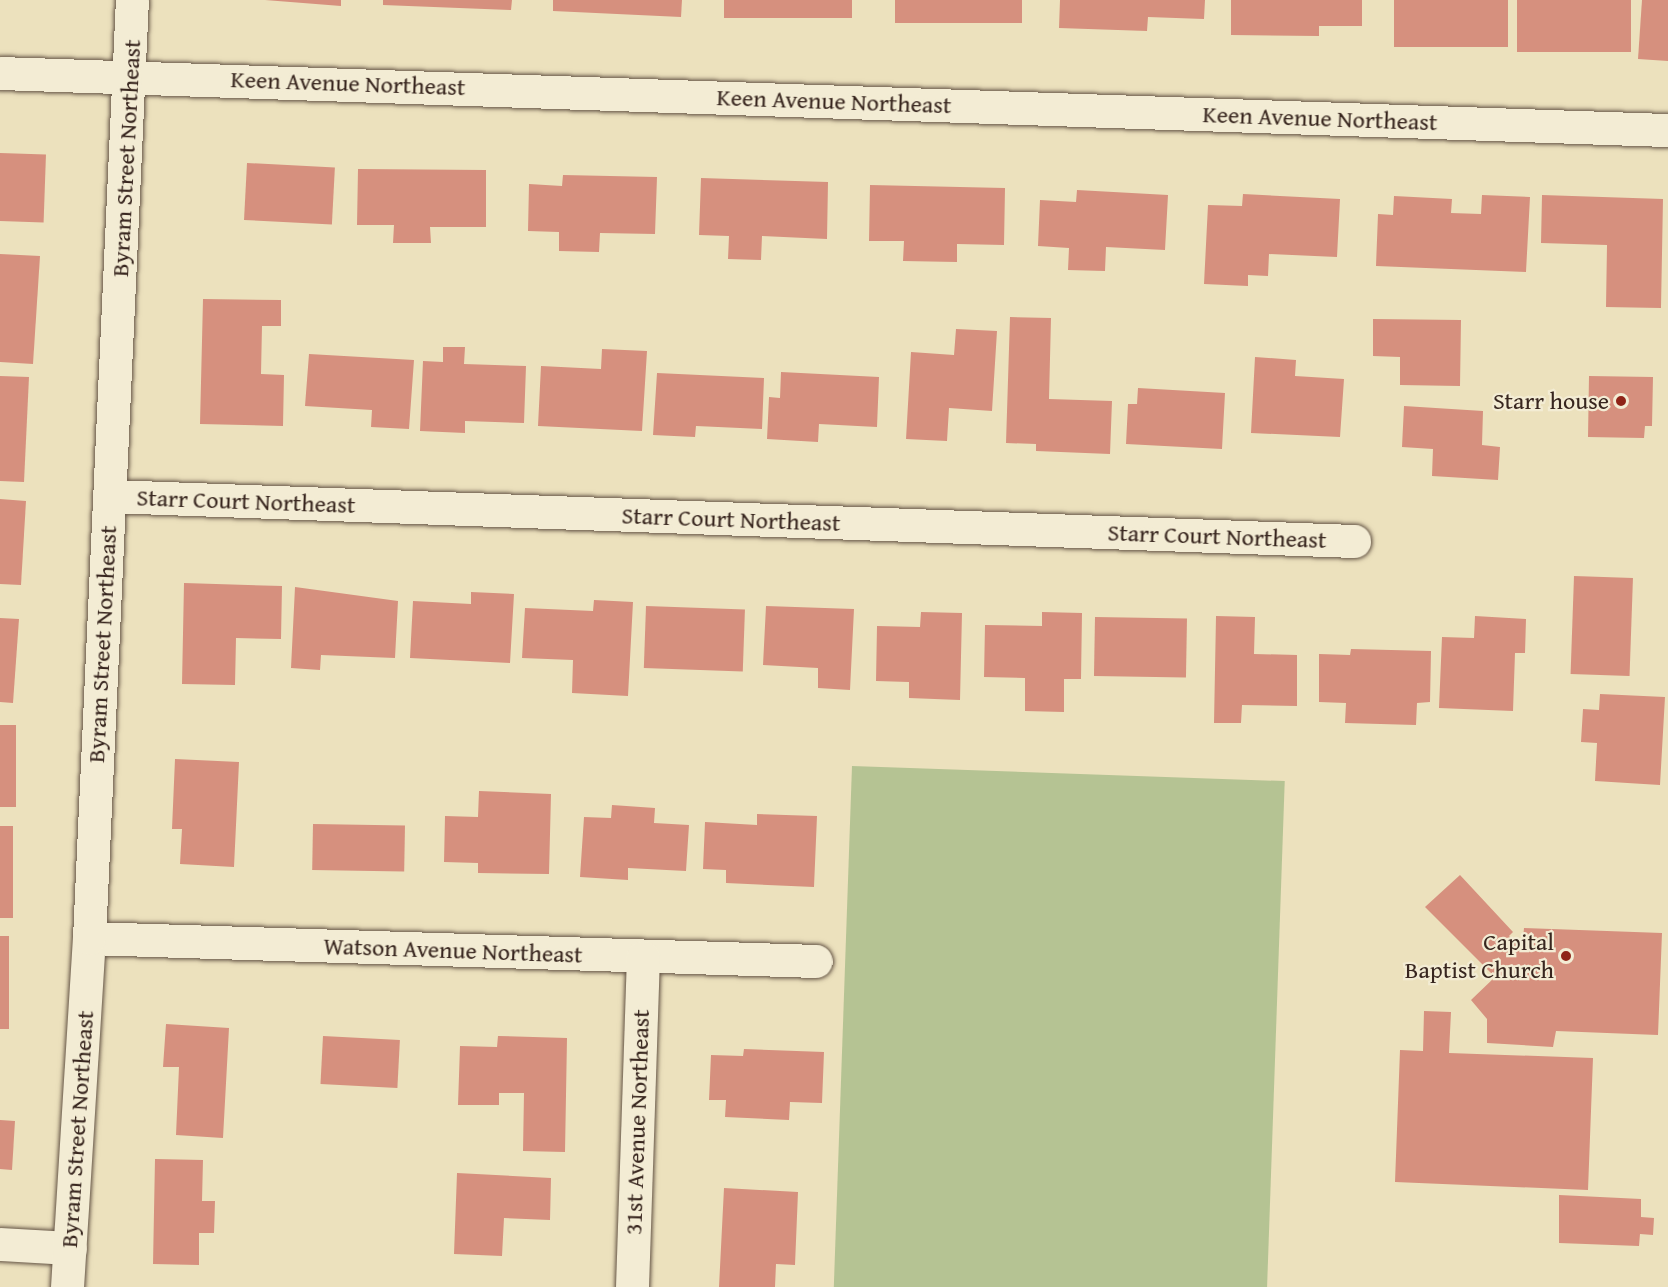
<!DOCTYPE html>
<style>
body{margin:0}
#map{position:relative;width:1668px;height:1287px;overflow:hidden;background:#ece1bd;font-family:"Gentium Book Plus",serif}
div>[style]{position:absolute}
[style*='--x']{left:calc(var(--x)*1px);top:calc(var(--y)*1px);width:calc(var(--w)*1px);rotate:calc(var(--a)*1deg)}
.green>*{inset:0;background:#b5c393;transform-origin:0 0}
.building>*{inset:0;background:#d6907e;transform-origin:0 0}
.roads{filter:drop-shadow(0 0 2px #655546) drop-shadow(0 0 2px #655546)}
.minor>*{height:33px;margin:-16.5px;padding:0 16.5px;transform-origin:16.5px;border-radius:16.5px;background:#f3ecd4}
.dots>*{width:16px;height:16px;translate:-50% -50%;box-sizing:border-box;border:3px solid #f3ecd4;border-radius:50%}
span{translate:-50% -50%;white-space:nowrap;text-align:center;line-height:1.15;-webkit-text-stroke:4.5px #f3ecd4;paint-order:stroke}
.street-label{font-size:24px;color:#38261f}
.poi-label{font-size:24px;color:#38261f}
.right{translate:-100% -50%;text-align:right}
</style>
<div id="map">
<div class="green">
<div style="left:852px;top:766px;width:433px;height:522px;rotate:2deg"></div>
</div>
<div class="building">
<div style="clip-path:polygon(265px 0,341px 0,341px 6px)"></div>
<div style="clip-path:polygon(383px 0,512px 0,511px 10px,383px 5px)"></div>
<div style="clip-path:polygon(553px 0,682px 0,681px 17px,553px 11px)"></div>
<div style="left:724px;top:0;width:128px;height:18px"></div>
<div style="left:895px;top:0;width:127px;height:23px"></div>
<div style="clip-path:polygon(1060px 0,1205px 0,1204px 19px,1148px 17px,1147px 31px,1059px 28px)"></div>
<div style="clip-path:polygon(1231px 0,1362px 0,1362px 26px,1319px 26px,1319px 36px,1231px 35px)"></div>
<div style="left:1394px;top:0;width:114px;height:47px"></div>
<div style="left:1517px;top:0;width:114px;height:52px"></div>
<div style="clip-path:polygon(1642px 0,1668px 0,1668px 61px,1638px 59px)"></div>
<div style="left:0;top:153px;width:46px;height:68px;rotate:2deg"></div>
<div style="left:247px;top:163px;width:88px;height:57px;rotate:3deg"></div>
<div style="clip-path:polygon(358px 169px,486px 170px,486px 227px,430px 227px,431px 243px,393px 243px,394px 225px,357px 225px)"></div>
<div style="clip-path:polygon(563px 175px,657px 177px,655px 234px,600px 233px,599px 252px,559px 251px,559px 232px,528px 231px,529px 184px,562px 186px)"></div>
<div style="clip-path:polygon(701px 178px,828px 182px,827px 239px,762px 236px,761px 260px,728px 259px,729px 236px,699px 235px)"></div>
<div style="clip-path:polygon(870px 185px,1005px 188px,1004px 245px,957px 244px,957px 262px,903px 261px,904px 241px,869px 241px)"></div>
<div style="clip-path:polygon(1077px 190px,1168px 195px,1165px 250px,1106px 247px,1105px 271px,1068px 270px,1069px 248px,1038px 246px,1040px 200px,1076px 202px)"></div>
<div style="clip-path:polygon(1243px 194px,1340px 199px,1337px 257px,1269px 254px,1268px 276px,1248px 275px,1248px 286px,1204px 284px,1208px 205px,1242px 206px)"></div>
<div style="clip-path:polygon(1482px 195px,1530px 197px,1526px 272px,1376px 266px,1378px 214px,1393px 215px,1394px 196px,1452px 199px,1451px 213px,1481px 214px)"></div>
<div style="clip-path:polygon(1542px 195px,1663px 199px,1661px 308px,1606px 307px,1607px 245px,1541px 243px)"></div>
<div style="clip-path:polygon(0 254px,40px 256px,33px 364px,0 362px)"></div>
<div style="clip-path:polygon(203px 299px,281px 300px,281px 326px,262px 326px,261px 374px,284px 375px,283px 426px,200px 424px)"></div>
<div style="clip-path:polygon(1010px 317px,1051px 318px,1049px 399px,1112px 401px,1110px 454px,1036px 451px,1036px 444px,1006px 443px)"></div>
<div style="clip-path:polygon(1373px 319px,1461px 320px,1460px 386px,1400px 385px,1400px 357px,1373px 356px)"></div>
<div style="clip-path:polygon(956px 329px,997px 331px,992px 411px,949px 408px,947px 441px,906px 439px,911px 352px,954px 355px)"></div>
<div style="clip-path:polygon(443px 347px,465px 347px,464px 364px,526px 366px,524px 423px,465px 421px,465px 433px,420px 431px,423px 361px,443px 362px)"></div>
<div style="clip-path:polygon(602px 349px,647px 351px,642px 431px,538px 426px,541px 366px,601px 369px)"></div>
<div style="clip-path:polygon(309px 354px,414px 360px,409px 429px,371px 427px,372px 410px,305px 406px)"></div>
<div style="clip-path:polygon(1255px 357px,1296px 360px,1295px 376px,1344px 379px,1340px 437px,1251px 433px)"></div>
<div style="clip-path:polygon(781px 372px,879px 377px,877px 427px,819px 424px,818px 442px,767px 439px,769px 397px,780px 398px)"></div>
<div style="clip-path:polygon(657px 373px,764px 378px,762px 429px,696px 426px,695px 437px,653px 435px)"></div>
<div style="clip-path:polygon(0 376px,29px 377px,24px 482px,0 481px)"></div>
<div style="clip-path:polygon(1589px 376px,1653px 377px,1652px 426px,1645px 426px,1644px 438px,1588px 437px)"></div>
<div style="clip-path:polygon(1138px 388px,1225px 393px,1222px 449px,1126px 444px,1128px 404px,1137px 404px)"></div>
<div style="clip-path:polygon(1404px 406px,1483px 411px,1482px 445px,1500px 447px,1498px 480px,1432px 476px,1433px 449px,1402px 447px)"></div>
<div style="clip-path:polygon(0 499px,26px 501px,21px 585px,0 584px)"></div>
<div style="left:1574px;top:576px;width:59px;height:98px;rotate:2deg"></div>
<div style="clip-path:polygon(184px 583px,282px 586px,281px 639px,236px 638px,235px 685px,182px 684px)"></div>
<div style="clip-path:polygon(295px 587px,398px 601px,395px 658px,321px 655px,320px 670px,291px 668px)"></div>
<div style="clip-path:polygon(471px 592px,514px 594px,510px 663px,410px 658px,413px 601px,471px 604px)"></div>
<div style="clip-path:polygon(594px 600px,633px 602px,628px 696px,572px 693px,573px 660px,522px 658px,525px 608px,593px 611px)"></div>
<div style="left:646px;top:606px;width:99px;height:62px;rotate:2deg"></div>
<div style="clip-path:polygon(766px 606px,854px 609px,850px 690px,818px 688px,818px 668px,763px 665px)"></div>
<div style="clip-path:polygon(921px 612px,962px 613px,960px 700px,909px 698px,909px 682px,876px 681px,877px 626px,920px 627px)"></div>
<div style="clip-path:polygon(1042px 612px,1082px 613px,1081px 679px,1064px 679px,1064px 712px,1025px 711px,1025px 678px,984px 677px,985px 625px,1042px 626px)"></div>
<div style="clip-path:polygon(1216px 616px,1255px 617px,1254px 654px,1297px 655px,1297px 706px,1242px 705px,1241px 723px,1214px 723px)"></div>
<div style="clip-path:polygon(1475px 616px,1526px 619px,1525px 653px,1515px 653px,1513px 711px,1439px 708px,1442px 637px,1474px 638px)"></div>
<div style="left:1095px;top:617px;width:92px;height:59px;rotate:1deg"></div>
<div style="clip-path:polygon(0 618px,19px 619px,13px 703px,0 702px)"></div>
<div style="clip-path:polygon(1351px 649px,1431px 651px,1430px 702px,1417px 703px,1416px 725px,1345px 723px,1346px 703px,1319px 702px,1319px 654px,1350px 655px)"></div>
<div style="clip-path:polygon(1600px 694px,1665px 697px,1660px 785px,1595px 781px,1597px 743px,1581px 742px,1583px 709px,1599px 710px)"></div>
<div style="left:0;top:725px;width:16px;height:82px"></div>
<div style="clip-path:polygon(175px 759px,239px 762px,234px 867px,180px 864px,182px 829px,172px 829px)"></div>
<div style="clip-path:polygon(479px 791px,551px 794px,549px 874px,478px 873px,478px 863px,444px 862px,445px 816px,478px 817px)"></div>
<div style="clip-path:polygon(612px 805px,655px 808px,654px 823px,689px 825px,686px 871px,628px 868px,628px 880px,580px 877px,584px 817px,611px 818px)"></div>
<div style="clip-path:polygon(757px 814px,817px 816px,814px 887px,726px 883px,726px 870px,703px 869px,705px 822px,757px 825px)"></div>
<div style="left:313px;top:824px;width:92px;height:46px;rotate:1deg"></div>
<div style="left:0;top:826px;width:13px;height:92px"></div>
<div style="clip-path:polygon(1460px 875px,1513px 932px,1509px 936px,1522px 950px,1524px 928px,1662px 933px,1658px 1035px,1556px 1031px,1553px 1047px,1487px 1043px,1487px 1019px,1471px 1000px,1495px 977px,1425px 907px)"></div>
<div style="left:0;top:936px;width:9px;height:93px"></div>
<div style="clip-path:polygon(1424px 1011px,1451px 1012px,1449px 1053px,1593px 1058px,1588px 1190px,1395px 1182px,1400px 1050px,1423px 1051px)"></div>
<div style="clip-path:polygon(166px 1024px,229px 1028px,223px 1138px,176px 1135px,179px 1067px,163px 1067px)"></div>
<div style="left:323px;top:1036px;width:77px;height:48px;rotate:3deg"></div>
<div style="clip-path:polygon(498px 1036px,567px 1038px,565px 1152px,523px 1151px,524px 1093px,499px 1093px,499px 1105px,458px 1105px,460px 1046px,497px 1047px)"></div>
<div style="clip-path:polygon(744px 1049px,824px 1052px,822px 1103px,790px 1102px,789px 1120px,725px 1117px,726px 1100px,709px 1100px,711px 1055px,743px 1056px)"></div>
<div style="clip-path:polygon(0 1120px,15px 1121px,12px 1170px,0 1169px)"></div>
<div style="clip-path:polygon(155px 1159px,203px 1160px,202px 1201px,215px 1201px,214px 1233px,199px 1233px,199px 1265px,153px 1264px)"></div>
<div style="clip-path:polygon(457px 1173px,551px 1178px,550px 1220px,504px 1218px,502px 1256px,454px 1254px)"></div>
<div style="clip-path:polygon(724px 1188px,798px 1192px,795px 1265px,776px 1264px,775px 1287px,719px 1287px)"></div>
<div style="clip-path:polygon(1559px 1195px,1641px 1199px,1641px 1217px,1654px 1218px,1653px 1235px,1640px 1234px,1639px 1246px,1559px 1243px)"></div>
</div>
<div class="roads">
<div class="minor">
<div style="--x:0;--y:73;--w:1669;--a:1.96"></div>
<div style="--x:109;--y:496;--w:1246;--a:2.07"></div>
<div style="--x:89;--y:938;--w:727;--a:1.81"></div>
<div style="--x:0;--y:1244;--w:70;--a:3.3"></div>
<div style="--x:67;--y:1287;--w:350;--a:-86.4"></div>
<div style="--x:89;--y:938;--w:939;--a:-87.38"></div>
<div style="--x:632;--y:1287;--w:330;--a:-88.1"></div>
</div>
</div>
<div class="dots">
<div style="left:1621px;top:401px;background:#8f2418"></div>
<div style="left:1566px;top:956px;background:#8f2418"></div>
</div>
<div class="street-label">
<span style="left:348px;top:83px;rotate:2deg">Keen Avenue Northeast</span>
<span style="left:834px;top:101px;rotate:2deg">Keen Avenue Northeast</span>
<span style="left:1320px;top:118px;rotate:2deg">Keen Avenue Northeast</span>
<span style="left:126px;top:158px;rotate:-87deg">Byram Street Northeast</span>
<span style="left:246px;top:501px;rotate:2deg">Starr Court Northeast</span>
<span style="left:731px;top:519px;rotate:2deg">Starr Court Northeast</span>
<span style="left:1217px;top:536px;rotate:2deg">Starr Court Northeast</span>
<span style="left:102px;top:644px;rotate:-87deg">Byram Street Northeast</span>
<span style="left:453px;top:950px;rotate:2deg">Watson Avenue Northeast</span>
<span style="left:637px;top:1122px;rotate:-88deg">31st Avenue Northeast</span>
<span style="left:77px;top:1129px;rotate:-86deg">Byram Street Northeast</span>
</div>
<div class="poi-label">
<span class="right" style="left:1609px;top:401px">Starr house</span>
<span class="right" style="left:1554px;top:956px">Capital<br>Baptist Church</span>
</div>
</div>
